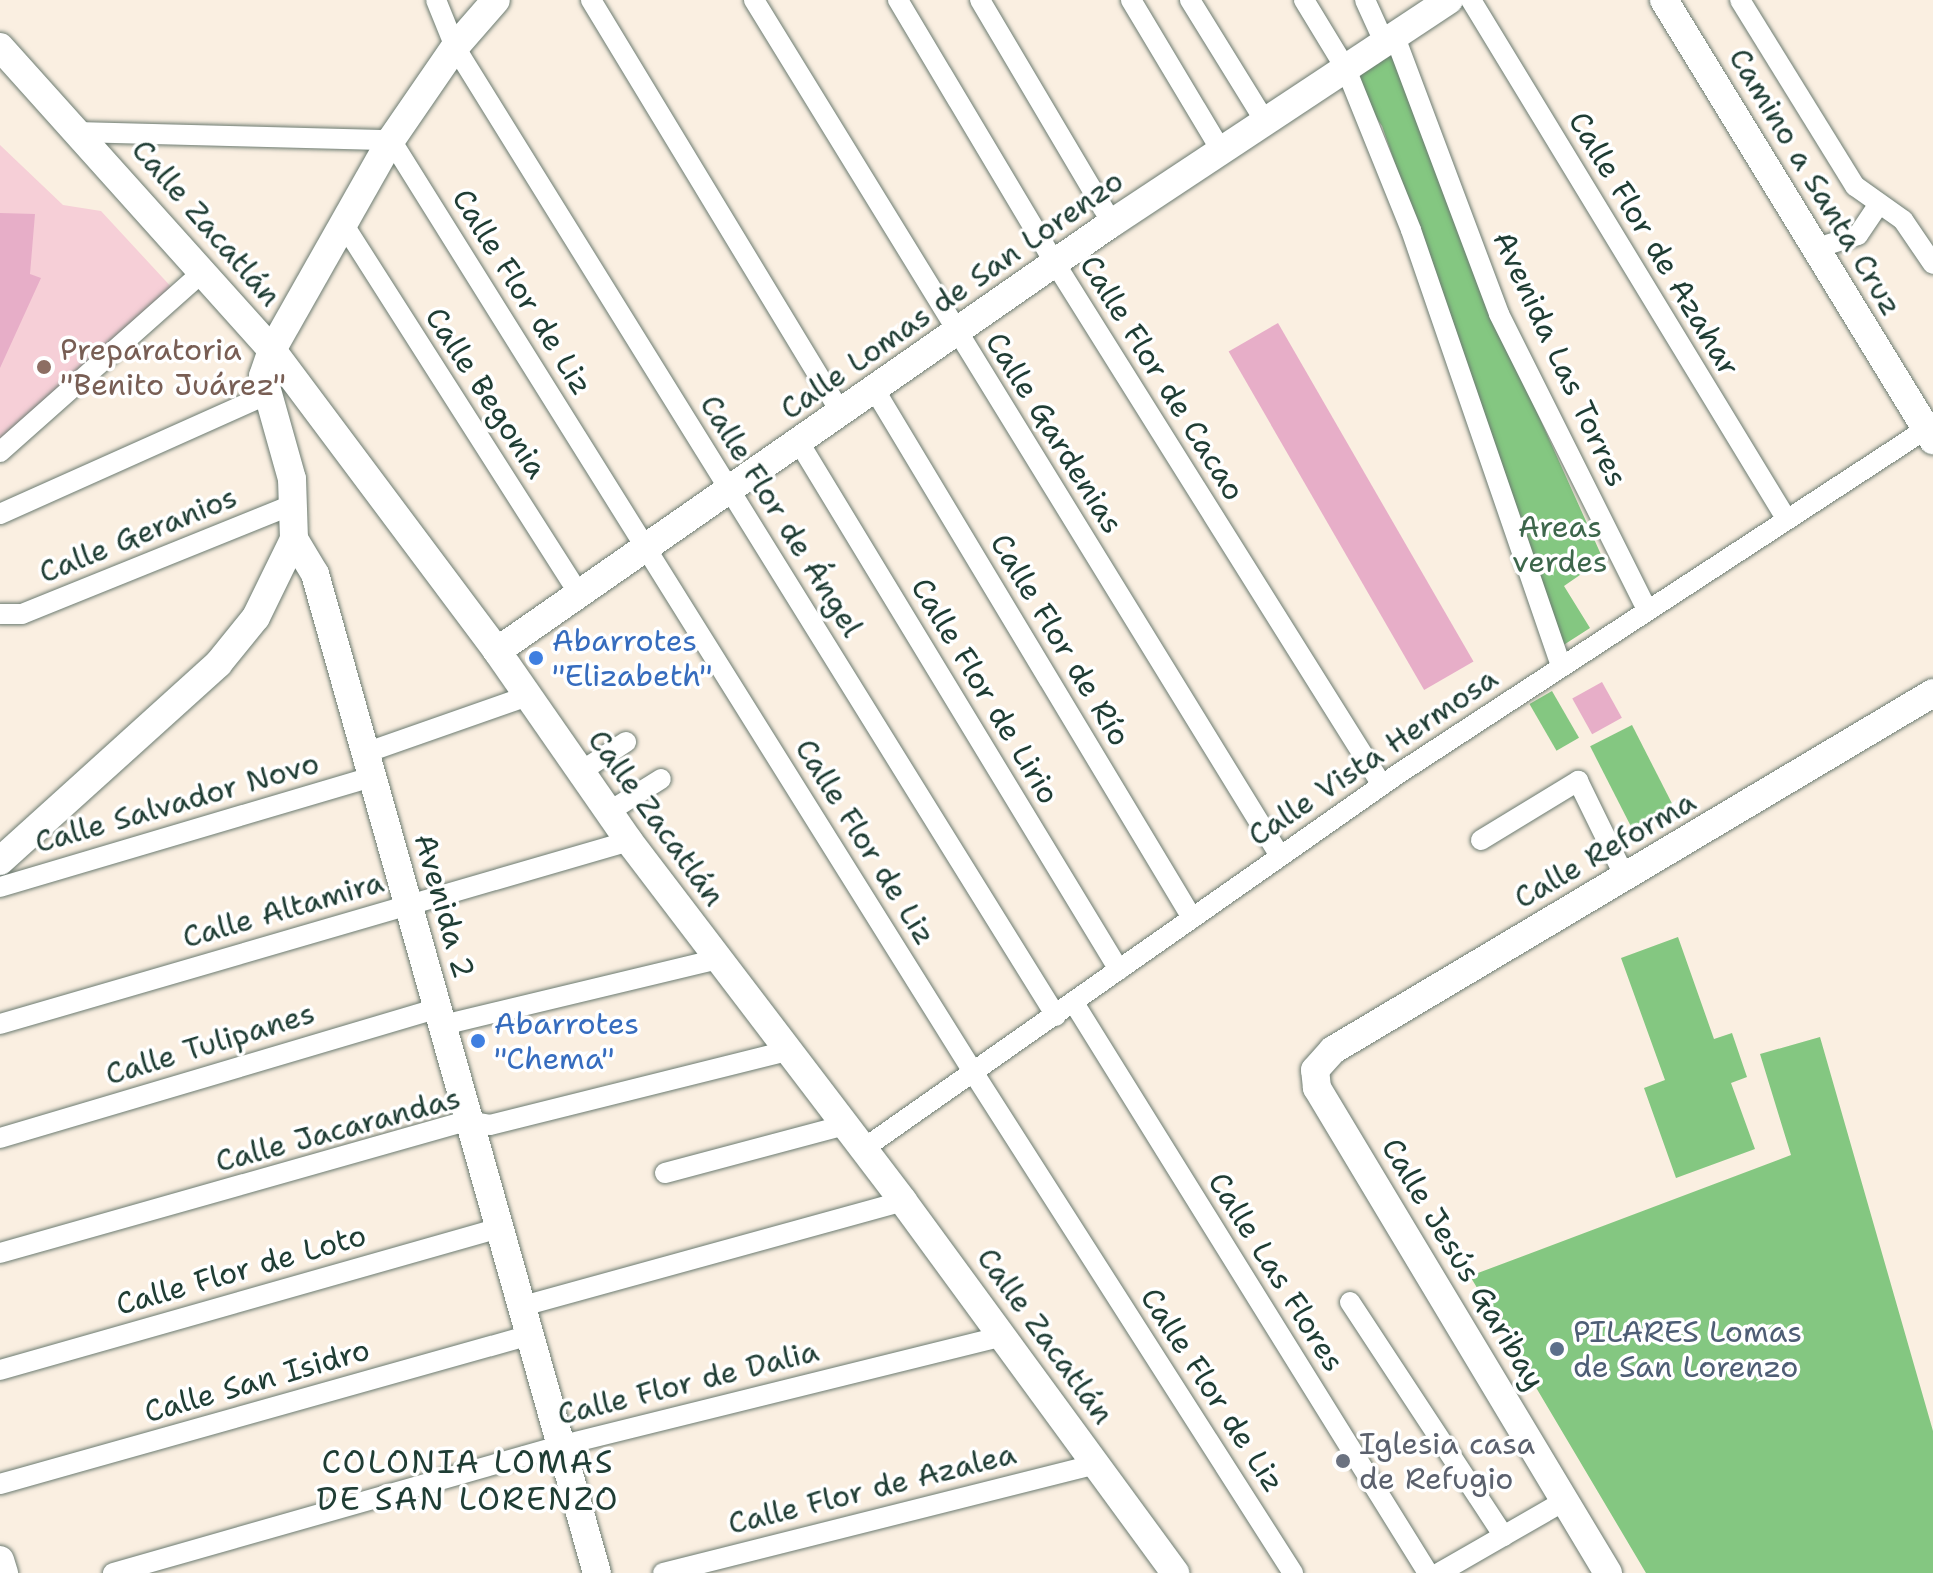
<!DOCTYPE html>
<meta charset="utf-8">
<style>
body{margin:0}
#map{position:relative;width:1933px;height:1573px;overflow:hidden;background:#faefe1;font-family:"Shantell Sans",sans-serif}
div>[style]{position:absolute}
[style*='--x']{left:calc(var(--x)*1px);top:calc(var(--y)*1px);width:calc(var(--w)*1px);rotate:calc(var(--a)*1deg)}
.built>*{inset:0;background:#f6cfd7}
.green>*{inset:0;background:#84c781;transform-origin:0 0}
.building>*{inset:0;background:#e7aec8;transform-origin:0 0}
.roads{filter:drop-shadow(0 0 2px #6c7b71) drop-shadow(0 0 2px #6c7b71)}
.street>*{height:20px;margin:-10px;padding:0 10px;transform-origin:10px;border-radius:10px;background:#fff}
.secondary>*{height:28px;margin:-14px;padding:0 14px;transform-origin:14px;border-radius:14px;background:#fff}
.dots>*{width:22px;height:22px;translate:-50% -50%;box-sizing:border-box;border:4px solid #fff;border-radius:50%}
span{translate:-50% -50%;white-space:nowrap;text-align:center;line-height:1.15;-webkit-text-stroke:7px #fff;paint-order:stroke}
.street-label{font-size:30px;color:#1f3d34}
.education-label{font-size:30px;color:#785e54}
.left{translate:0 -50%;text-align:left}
.park-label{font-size:30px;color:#3d664b}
.shop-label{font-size:30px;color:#366cbe}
.service-label{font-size:30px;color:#4e5e75}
.worship-label{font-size:30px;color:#5b616d}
.neighbourhood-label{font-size:32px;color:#1f3d34;letter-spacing:2px}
</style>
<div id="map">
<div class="built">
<div style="clip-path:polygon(0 145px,63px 205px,101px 211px,175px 291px,0 443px)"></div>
</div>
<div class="green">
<div style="clip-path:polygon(1388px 45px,1505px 341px,1603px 559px,1564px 586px,1590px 628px,1562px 646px,1382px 126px,1346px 73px)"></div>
<div style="left:1552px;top:691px;width:54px;height:26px;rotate:60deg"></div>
<div style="left:1632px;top:725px;width:96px;height:47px;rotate:63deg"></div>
<div style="clip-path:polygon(1678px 937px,1714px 1039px,1732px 1033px,1747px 1077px,1731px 1083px,1755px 1149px,1676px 1178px,1644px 1088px,1665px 1080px,1621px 958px)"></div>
<div style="clip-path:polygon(1820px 1037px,1933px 1431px,1933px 1573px,1646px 1573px,1470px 1276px,1791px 1155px,1760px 1054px)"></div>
</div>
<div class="building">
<div style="clip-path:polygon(0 213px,35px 214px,30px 274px,41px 278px,0 368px)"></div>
<div style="left:1278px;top:323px;width:391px;height:57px;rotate:60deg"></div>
<div style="left:1602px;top:682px;width:41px;height:34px;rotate:61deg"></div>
</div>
<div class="roads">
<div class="street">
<div style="--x:436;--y:0;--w:51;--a:68"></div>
<div style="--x:455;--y:47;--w:1140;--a:58.19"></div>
<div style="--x:591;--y:0;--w:485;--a:58.8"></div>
<div style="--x:754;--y:0;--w:1005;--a:58.43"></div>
<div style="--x:898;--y:0;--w:306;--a:59.2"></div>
<div style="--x:1055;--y:263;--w:616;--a:57.94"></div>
<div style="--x:980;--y:0;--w:259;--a:59.4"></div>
<div style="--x:1131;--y:0;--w:177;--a:59.1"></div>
<div style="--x:1190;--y:0;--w:145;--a:58.3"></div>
<div style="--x:1304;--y:0;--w:81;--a:58.7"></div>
<div style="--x:1346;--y:69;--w:174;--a:68"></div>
<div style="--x:1411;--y:230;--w:461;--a:71"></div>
<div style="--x:1365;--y:0;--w:48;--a:65.6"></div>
<div style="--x:1471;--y:0;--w:608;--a:58.71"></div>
<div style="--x:1740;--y:0;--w:219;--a:58.3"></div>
<div style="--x:1855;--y:186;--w:59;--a:35.3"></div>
<div style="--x:1903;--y:220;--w:53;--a:55.7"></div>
<div style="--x:1395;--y:37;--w:296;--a:69.4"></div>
<div style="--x:1499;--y:314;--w:332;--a:63.4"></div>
<div style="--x:77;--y:132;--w:314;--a:1.5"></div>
<div style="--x:391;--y:140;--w:1102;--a:58.01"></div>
<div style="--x:975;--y:1075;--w:591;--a:57.44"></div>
<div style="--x:344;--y:225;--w:436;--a:57.5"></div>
<div style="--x:1817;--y:248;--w:43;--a:-17.6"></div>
<div style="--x:1858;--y:235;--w:36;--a:-56"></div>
<div style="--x:876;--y:392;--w:614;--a:59"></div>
<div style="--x:800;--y:444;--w:615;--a:58.76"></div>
<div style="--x:0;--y:452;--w:274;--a:-41.6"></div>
<div style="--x:0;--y:514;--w:291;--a:-24.1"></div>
<div style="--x:0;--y:614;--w:22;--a:0"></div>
<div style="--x:22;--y:614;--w:293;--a:-22"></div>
<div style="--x:365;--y:753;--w:170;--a:-19.3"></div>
<div style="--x:580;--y:772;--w:55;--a:-33.1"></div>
<div style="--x:610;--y:811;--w:60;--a:-32.1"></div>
<div style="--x:1481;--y:840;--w:114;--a:-31.3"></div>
<div style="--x:1578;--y:781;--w:107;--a:63.9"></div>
<div style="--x:0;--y:887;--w:388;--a:-16.5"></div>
<div style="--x:1074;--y:1003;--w:671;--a:58.16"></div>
<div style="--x:0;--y:1024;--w:655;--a:-16.22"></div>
<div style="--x:443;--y:1025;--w:283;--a:-13.5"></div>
<div style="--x:0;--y:1138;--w:457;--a:-16.5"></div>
<div style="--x:863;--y:1149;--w:653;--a:-35.03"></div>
<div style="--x:1398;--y:774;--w:631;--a:-33.16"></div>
<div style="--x:665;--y:1173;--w:186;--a:-14.9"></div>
<div style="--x:0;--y:1253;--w:486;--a:-15.8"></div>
<div style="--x:468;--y:1121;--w:22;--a:10"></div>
<div style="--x:490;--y:1125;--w:305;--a:-14"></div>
<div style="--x:1350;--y:1302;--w:280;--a:56.7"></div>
<div style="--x:523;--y:1306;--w:394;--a:-15.4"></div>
<div style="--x:0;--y:1370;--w:519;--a:-15.88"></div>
<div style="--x:0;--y:1484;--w:551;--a:-15.7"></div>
<div style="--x:113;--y:1573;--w:468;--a:-15.9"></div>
<div style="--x:563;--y:1445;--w:453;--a:-13.9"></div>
<div style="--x:663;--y:1573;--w:447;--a:-14.1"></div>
<div style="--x:1439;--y:1573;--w:144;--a:-29.9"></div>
</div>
<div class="secondary">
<div style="--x:1664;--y:0;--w:516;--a:58.56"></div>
<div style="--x:0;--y:47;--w:407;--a:48.1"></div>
<div style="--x:272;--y:350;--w:376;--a:53.2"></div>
<div style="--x:497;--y:651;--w:231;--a:55.2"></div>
<div style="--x:629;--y:841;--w:452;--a:52.7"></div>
<div style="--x:903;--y:1201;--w:461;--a:53.8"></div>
<div style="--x:294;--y:539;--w:41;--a:59"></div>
<div style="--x:315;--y:574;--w:1038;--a:74.24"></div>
<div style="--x:497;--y:651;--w:749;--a:-34.84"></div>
<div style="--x:1112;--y:223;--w:404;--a:-33.5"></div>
<div style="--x:0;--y:861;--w:294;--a:-42.1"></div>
<div style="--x:218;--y:664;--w:60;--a:-51"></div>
<div style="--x:256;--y:617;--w:87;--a:-64"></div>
<div style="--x:294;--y:539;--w:60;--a:-91.9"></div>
<div style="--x:292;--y:479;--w:107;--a:-105.7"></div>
<div style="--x:263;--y:376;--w:28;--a:-71"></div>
<div style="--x:272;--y:350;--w:241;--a:-60.5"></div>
<div style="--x:391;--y:140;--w:113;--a:-55.5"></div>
<div style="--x:455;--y:47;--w:62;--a:-48.9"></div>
<div style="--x:0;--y:1560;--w:14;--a:73"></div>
<div style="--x:1608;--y:1573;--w:566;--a:-120.96"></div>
<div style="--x:1317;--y:1088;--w:18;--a:-96"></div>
<div style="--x:1315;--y:1070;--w:27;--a:-48"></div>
<div style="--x:1333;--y:1050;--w:698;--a:-30.75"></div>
</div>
</div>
<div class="dots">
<div style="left:44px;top:367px;background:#8d6e63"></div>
<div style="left:536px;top:658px;background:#3f7fe0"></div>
<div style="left:478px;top:1041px;background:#3f7fe0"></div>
<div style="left:1557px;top:1349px;background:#5c6f8a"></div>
<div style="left:1343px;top:1461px;background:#6b7280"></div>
</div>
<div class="street-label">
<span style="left:1815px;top:182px;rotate:59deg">Camino a Santa Cruz</span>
<span style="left:206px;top:223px;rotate:49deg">Calle Zacatlán</span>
<span style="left:1654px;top:244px;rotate:59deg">Calle Flor de Azahar</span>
<span style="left:522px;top:292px;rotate:58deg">Calle Flor de Liz</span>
<span style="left:952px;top:295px;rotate:-35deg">Calle Lomas de San Lorenzo</span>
<span style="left:1560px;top:359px;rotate:65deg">Avenida Las Torres</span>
<span style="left:1162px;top:378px;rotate:58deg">Calle Flor de Cacao</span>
<span style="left:486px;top:393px;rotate:57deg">Calle Begonia</span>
<span style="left:1054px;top:433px;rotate:58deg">Calle Gardenias</span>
<span style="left:781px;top:516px;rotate:58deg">Calle Flor de Ángel</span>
<span style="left:138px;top:535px;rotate:-22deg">Calle Geranios</span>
<span style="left:1060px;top:640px;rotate:59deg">Calle Flor de Río</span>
<span style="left:985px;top:691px;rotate:59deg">Calle Flor de Lirio</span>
<span style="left:1373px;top:757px;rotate:-34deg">Calle Vista Hermosa</span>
<span style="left:177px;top:803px;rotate:-16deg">Calle Salvador Novo</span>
<span style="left:656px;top:818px;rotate:54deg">Calle Zacatlán</span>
<span style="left:865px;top:842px;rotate:58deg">Calle Flor de Liz</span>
<span style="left:1605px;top:850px;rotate:-30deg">Calle Reforma</span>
<span style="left:444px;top:906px;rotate:74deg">Avenida 2</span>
<span style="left:283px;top:910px;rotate:-16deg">Calle Altamira</span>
<span style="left:210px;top:1044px;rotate:-17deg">Calle Tulipanes</span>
<span style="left:338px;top:1130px;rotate:-15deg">Calle Jacarandas</span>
<span style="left:1463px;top:1264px;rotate:59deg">Calle Jesús Garibay</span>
<span style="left:241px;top:1270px;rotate:-16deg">Calle Flor de Loto</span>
<span style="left:1276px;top:1272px;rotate:58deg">Calle Las Flores</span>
<span style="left:1045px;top:1336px;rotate:54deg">Calle Zacatlán</span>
<span style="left:257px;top:1381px;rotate:-16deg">Calle San Isidro</span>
<span style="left:688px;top:1383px;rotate:-14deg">Calle Flor de Dalia</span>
<span style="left:1212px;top:1390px;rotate:57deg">Calle Flor de Liz</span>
<span style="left:872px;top:1489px;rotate:-14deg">Calle Flor de Azalea</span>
</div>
<div class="education-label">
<span class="left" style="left:60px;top:367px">Preparatoria<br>"Benito Juárez"</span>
</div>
<div class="park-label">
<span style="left:1560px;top:544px">Areas<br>verdes</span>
</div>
<div class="shop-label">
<span class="left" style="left:552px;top:658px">Abarrotes<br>"Elizabeth"</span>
<span class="left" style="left:494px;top:1041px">Abarrotes<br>"Chema"</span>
</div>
<div class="service-label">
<span class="left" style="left:1573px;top:1349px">PILARES Lomas<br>de San Lorenzo</span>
</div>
<div class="worship-label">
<span class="left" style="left:1359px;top:1461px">Iglesia casa<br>de Refugio</span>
</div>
<div class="neighbourhood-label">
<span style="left:468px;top:1481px">COLONIA LOMAS<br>DE SAN LORENZO</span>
</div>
</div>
